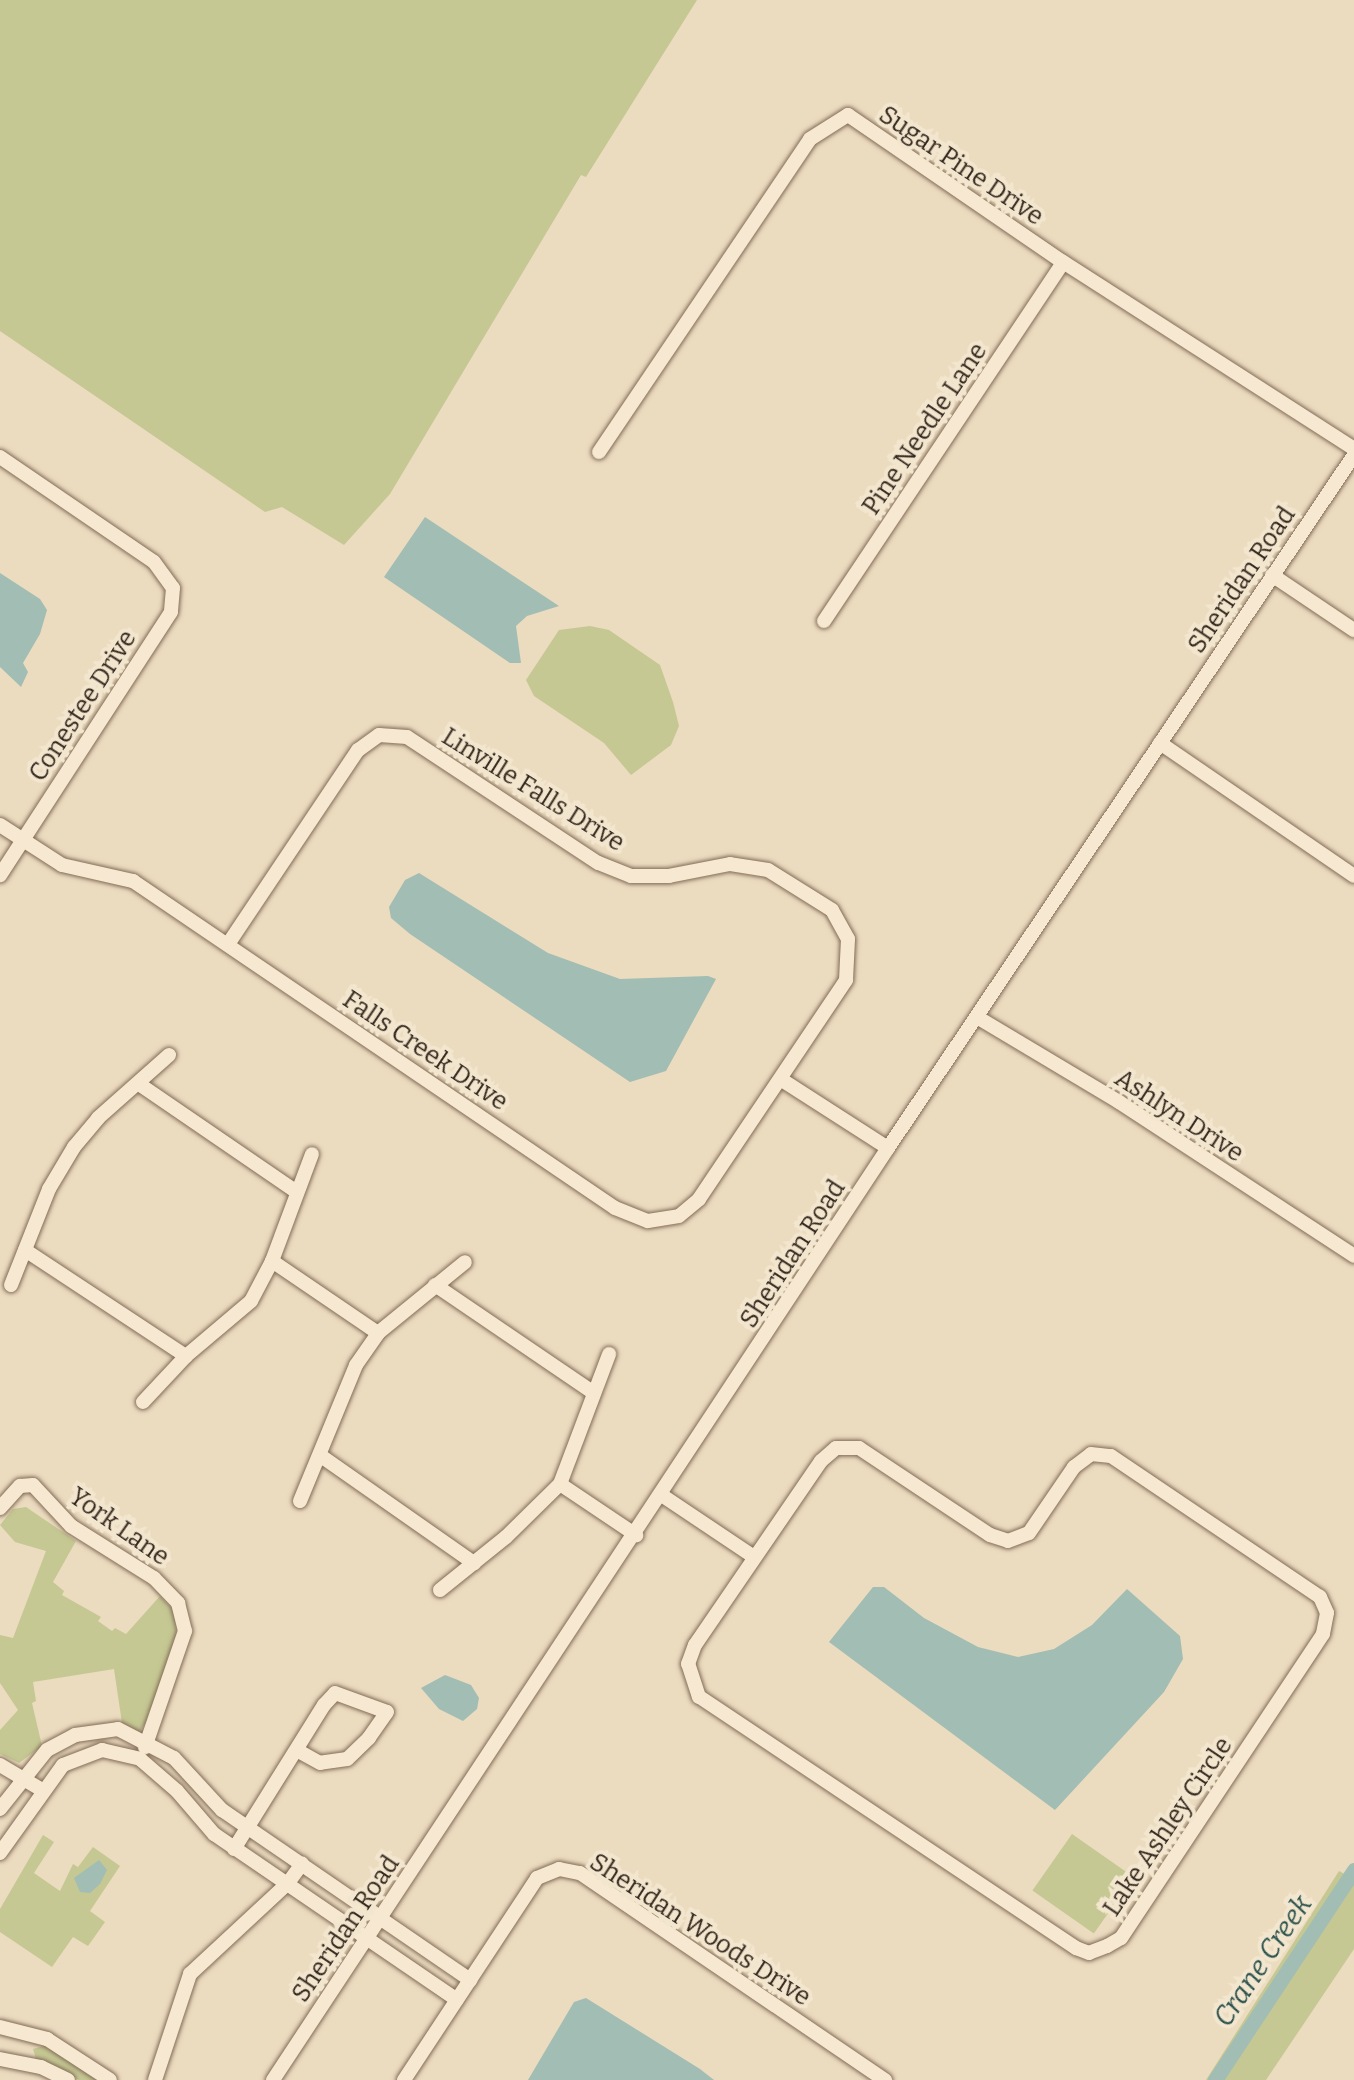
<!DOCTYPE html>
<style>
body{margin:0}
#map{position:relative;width:1354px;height:2080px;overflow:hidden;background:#ebdbbf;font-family:Bitter,serif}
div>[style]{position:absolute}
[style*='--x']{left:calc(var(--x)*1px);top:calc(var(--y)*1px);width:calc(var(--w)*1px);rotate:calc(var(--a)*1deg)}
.green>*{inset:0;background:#c5c893;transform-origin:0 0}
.water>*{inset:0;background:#a2bdb3}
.canal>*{height:15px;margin:-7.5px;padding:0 7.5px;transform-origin:7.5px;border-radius:7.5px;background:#a2bdb3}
.roads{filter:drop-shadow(0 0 2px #836c58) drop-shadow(0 0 2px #836c58)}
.minor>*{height:14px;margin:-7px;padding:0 7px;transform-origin:7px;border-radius:7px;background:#f7e9d1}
span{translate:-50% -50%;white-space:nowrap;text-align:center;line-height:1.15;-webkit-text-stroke:8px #f3e6ce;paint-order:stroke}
.street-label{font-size:25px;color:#33261c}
.water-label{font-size:28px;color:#2c524d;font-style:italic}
</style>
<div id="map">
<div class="green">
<div style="clip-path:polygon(0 0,697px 0,586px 177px,581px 175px,390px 494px,344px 545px,282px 507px,265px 512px,0 331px)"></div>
<div style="clip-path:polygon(590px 626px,609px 630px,660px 665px,673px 702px,679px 726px,671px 745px,631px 775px,604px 743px,534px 696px,526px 680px,559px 630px)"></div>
<div style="clip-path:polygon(26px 1507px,76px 1541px,53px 1582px,64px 1591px,62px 1595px,101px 1617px,98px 1621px,112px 1631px,115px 1628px,126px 1634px,160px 1596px,175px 1612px,176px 1635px,151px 1716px,139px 1732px,122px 1723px,114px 1669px,33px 1682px,36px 1701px,32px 1703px,42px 1746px,19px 1763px,0 1754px,0 1730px,18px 1710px,0 1683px,0 1635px,13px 1638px,46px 1551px,15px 1542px,0 1525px,13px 1509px)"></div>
<div style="left:1072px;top:1834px;width:75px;height:69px;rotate:35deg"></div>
<div style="clip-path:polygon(43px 1835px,54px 1842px,34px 1873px,60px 1891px,73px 1864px,78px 1867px,93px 1847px,120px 1866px,90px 1911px,105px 1922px,88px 1946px,73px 1937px,52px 1967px,0 1932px,0 1909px)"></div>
<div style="clip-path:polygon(1339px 1871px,1354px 1879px,1354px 1949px,1266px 2080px,1206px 2080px)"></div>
<div style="clip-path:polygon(47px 2045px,100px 2080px,79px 2080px,36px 2059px,33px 2049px)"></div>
</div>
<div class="water">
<div style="clip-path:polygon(425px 517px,559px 606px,527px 616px,516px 626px,521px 663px,510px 663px,384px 577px)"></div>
<div style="clip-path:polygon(0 573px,40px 599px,47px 610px,40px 634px,23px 663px,28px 672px,21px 687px,0 667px)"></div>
<div style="clip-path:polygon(419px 873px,548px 953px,620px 979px,708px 976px,716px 979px,666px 1071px,630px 1082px,410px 934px,391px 918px,389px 907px,405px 880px)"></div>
<div style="clip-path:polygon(873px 1587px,884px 1587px,924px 1618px,978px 1647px,1018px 1657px,1054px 1649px,1092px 1625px,1127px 1589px,1180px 1636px,1183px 1659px,1164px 1692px,1055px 1810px,829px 1642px)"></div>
<div style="clip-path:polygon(445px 1675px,471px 1685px,479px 1698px,477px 1709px,463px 1721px,439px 1709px,421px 1688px)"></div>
<div style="clip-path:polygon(99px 1860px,107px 1870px,100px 1884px,90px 1893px,80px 1892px,74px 1878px)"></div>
<div style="clip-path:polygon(586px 1998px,700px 2069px,714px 2080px,528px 2080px,574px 2002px)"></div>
</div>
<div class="canal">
<div style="--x:1215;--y:2080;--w:252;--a:-56.5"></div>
</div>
<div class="roads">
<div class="minor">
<div style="--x:599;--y:452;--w:377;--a:-56"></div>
<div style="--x:810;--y:139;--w:45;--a:-32.3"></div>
<div style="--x:848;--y:115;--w:260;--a:34.4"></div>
<div style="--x:1063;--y:262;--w:346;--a:32.7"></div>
<div style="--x:0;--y:457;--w:186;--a:34.3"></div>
<div style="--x:154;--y:562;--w:32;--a:54"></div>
<div style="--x:173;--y:588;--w:24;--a:95"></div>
<div style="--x:171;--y:612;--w:314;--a:123"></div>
<div style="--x:1272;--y:575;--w:99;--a:33.9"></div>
<div style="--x:824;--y:621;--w:431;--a:-56.3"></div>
<div style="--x:1160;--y:743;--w:235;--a:34.4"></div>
<div style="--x:0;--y:825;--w:74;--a:32.8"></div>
<div style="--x:62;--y:865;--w:73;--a:12.7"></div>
<div style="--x:133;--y:881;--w:582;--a:34.15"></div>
<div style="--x:615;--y:1208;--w:35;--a:22"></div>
<div style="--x:648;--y:1221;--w:31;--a:-9"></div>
<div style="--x:679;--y:1216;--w:26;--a:-40"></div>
<div style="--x:699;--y:1199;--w:264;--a:-56.1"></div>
<div style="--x:846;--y:980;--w:41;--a:-87.2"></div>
<div style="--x:848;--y:939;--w:33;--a:-119"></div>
<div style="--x:832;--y:910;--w:75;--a:-148"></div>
<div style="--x:768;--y:870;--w:38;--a:-171"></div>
<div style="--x:730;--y:864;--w:62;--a:168.9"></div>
<div style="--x:669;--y:876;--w:38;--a:180"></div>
<div style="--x:631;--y:876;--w:35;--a:-158"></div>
<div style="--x:598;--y:863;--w:229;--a:-146.6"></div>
<div style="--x:407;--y:737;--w:28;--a:-176"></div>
<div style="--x:379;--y:735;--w:26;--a:144"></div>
<div style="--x:358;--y:750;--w:234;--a:123.8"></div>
<div style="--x:977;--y:1017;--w:165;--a:30.9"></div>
<div style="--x:1119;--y:1102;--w:281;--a:33.2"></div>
<div style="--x:782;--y:1080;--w:126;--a:32.7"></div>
<div style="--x:139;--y:1084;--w:189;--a:34.4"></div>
<div style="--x:25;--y:1250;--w:193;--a:33.4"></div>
<div style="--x:272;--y:1261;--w:128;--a:34.2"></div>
<div style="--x:11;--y:1285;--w:103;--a:-68.4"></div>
<div style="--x:49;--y:1189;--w:49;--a:-59.2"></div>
<div style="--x:74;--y:1147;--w:38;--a:-50"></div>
<div style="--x:98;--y:1118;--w:95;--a:-41.6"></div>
<div style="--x:435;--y:1285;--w:192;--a:34.2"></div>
<div style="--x:143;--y:1402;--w:63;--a:-46.9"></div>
<div style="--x:186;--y:1356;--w:85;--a:-40.2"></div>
<div style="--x:251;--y:1301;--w:45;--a:-62.3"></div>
<div style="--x:272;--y:1261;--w:114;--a:-69.5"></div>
<div style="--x:836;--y:1448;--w:23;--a:0"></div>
<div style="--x:859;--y:1448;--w:157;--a:33.6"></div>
<div style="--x:990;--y:1535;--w:19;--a:18"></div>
<div style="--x:1008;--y:1541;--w:22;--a:-21"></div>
<div style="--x:1029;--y:1533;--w:80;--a:-55.7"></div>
<div style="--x:1074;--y:1467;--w:21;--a:-37"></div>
<div style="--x:1091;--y:1454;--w:20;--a:6"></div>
<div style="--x:1111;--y:1456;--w:252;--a:34"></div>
<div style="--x:1320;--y:1597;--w:17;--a:66"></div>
<div style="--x:1327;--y:1613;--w:21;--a:101"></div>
<div style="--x:1323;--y:1634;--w:365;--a:123.6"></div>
<div style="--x:1121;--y:1938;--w:16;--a:150"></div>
<div style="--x:1107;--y:1946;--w:19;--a:159"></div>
<div style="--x:1089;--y:1953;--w:14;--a:-159"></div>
<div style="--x:1076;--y:1948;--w:453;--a:-146.3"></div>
<div style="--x:699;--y:1697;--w:35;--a:-108"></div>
<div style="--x:688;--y:1664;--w:20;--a:-70"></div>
<div style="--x:695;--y:1645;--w:223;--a:-55.6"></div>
<div style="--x:821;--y:1461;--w:20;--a:-41"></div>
<div style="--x:321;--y:1456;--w:187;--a:35"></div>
<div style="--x:560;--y:1484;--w:92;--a:33.9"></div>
<div style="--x:663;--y:1496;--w:110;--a:33.8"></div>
<div style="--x:300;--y:1501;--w:147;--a:-67.6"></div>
<div style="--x:356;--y:1365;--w:39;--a:-55"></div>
<div style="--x:378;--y:1333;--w:112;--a:-39.2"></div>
<div style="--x:0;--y:1508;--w:30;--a:-48"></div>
<div style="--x:20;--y:1486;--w:13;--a:-4"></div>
<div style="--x:33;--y:1485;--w:56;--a:47.2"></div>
<div style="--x:71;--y:1526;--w:98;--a:32.1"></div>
<div style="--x:154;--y:1578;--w:35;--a:46"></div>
<div style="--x:178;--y:1603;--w:29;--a:76"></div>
<div style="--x:185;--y:1631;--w:123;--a:109"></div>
<div style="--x:440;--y:1590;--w:85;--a:-38.8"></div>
<div style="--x:506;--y:1537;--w:76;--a:-44.5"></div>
<div style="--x:560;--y:1484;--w:139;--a:-69.3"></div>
<div style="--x:0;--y:1765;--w:49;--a:30.8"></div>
<div style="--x:0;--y:1809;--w:75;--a:-51.5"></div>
<div style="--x:47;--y:1750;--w:32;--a:-28"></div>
<div style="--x:75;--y:1735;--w:43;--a:-7.9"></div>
<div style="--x:118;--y:1729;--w:63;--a:27.4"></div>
<div style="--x:174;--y:1758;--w:71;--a:47.3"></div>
<div style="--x:222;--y:1810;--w:301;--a:34.4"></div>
<div style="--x:234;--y:1849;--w:170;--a:-58"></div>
<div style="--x:324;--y:1705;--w:16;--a:-47"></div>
<div style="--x:335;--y:1693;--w:55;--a:20.1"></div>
<div style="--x:387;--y:1712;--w:32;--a:125"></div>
<div style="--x:369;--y:1738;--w:30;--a:136"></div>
<div style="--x:347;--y:1759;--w:27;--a:172"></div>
<div style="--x:320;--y:1763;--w:26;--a:-151"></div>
<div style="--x:0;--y:1853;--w:108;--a:-54.4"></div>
<div style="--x:63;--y:1765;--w:42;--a:-21"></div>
<div style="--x:102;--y:1750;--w:39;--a:13"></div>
<div style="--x:140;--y:1759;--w:49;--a:40.9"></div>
<div style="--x:177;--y:1791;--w:57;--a:49.3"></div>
<div style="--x:214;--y:1834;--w:294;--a:34.3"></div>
<div style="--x:0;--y:2027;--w:49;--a:14.3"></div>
<div style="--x:47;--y:2039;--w:75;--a:33.1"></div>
<div style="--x:0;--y:2059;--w:42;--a:11"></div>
<div style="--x:41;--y:2067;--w:30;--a:26"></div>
<div style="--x:155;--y:2080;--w:112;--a:-71.7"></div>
<div style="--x:190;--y:1974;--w:134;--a:-42.9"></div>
<div style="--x:288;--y:1883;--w:24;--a:-54"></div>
<div style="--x:273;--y:2080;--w:1117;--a:-56.58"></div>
<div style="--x:888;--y:1148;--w:835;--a:-56.08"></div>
<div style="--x:404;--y:2080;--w:242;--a:-56.6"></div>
<div style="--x:537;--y:1878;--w:24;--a:-22"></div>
<div style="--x:559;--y:1869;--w:21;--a:11"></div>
<div style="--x:580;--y:1873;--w:369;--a:34.2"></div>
</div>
</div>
<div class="street-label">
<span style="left:961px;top:166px;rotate:34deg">Sugar Pine Drive</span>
<span style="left:925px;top:429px;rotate:-56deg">Pine Needle Lane</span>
<span style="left:1242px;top:580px;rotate:-56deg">Sheridan Road</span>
<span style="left:83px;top:706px;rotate:-57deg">Conestee Drive</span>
<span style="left:533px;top:790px;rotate:32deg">Linville Falls Drive</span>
<span style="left:425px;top:1051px;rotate:34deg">Falls Creek Drive</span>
<span style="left:1179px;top:1116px;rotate:33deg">Ashlyn Drive</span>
<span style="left:793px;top:1254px;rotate:-57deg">Sheridan Road</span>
<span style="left:119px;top:1527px;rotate:35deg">York Lane</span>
<span style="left:1168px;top:1827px;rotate:-56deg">Lake Ashley Circle</span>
<span style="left:346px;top:1929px;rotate:-56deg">Sheridan Road</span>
<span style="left:700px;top:1930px;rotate:33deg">Sheridan Woods Drive</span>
</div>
<div class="water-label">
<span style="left:1263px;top:1961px;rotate:-56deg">Crane Creek</span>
</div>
</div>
